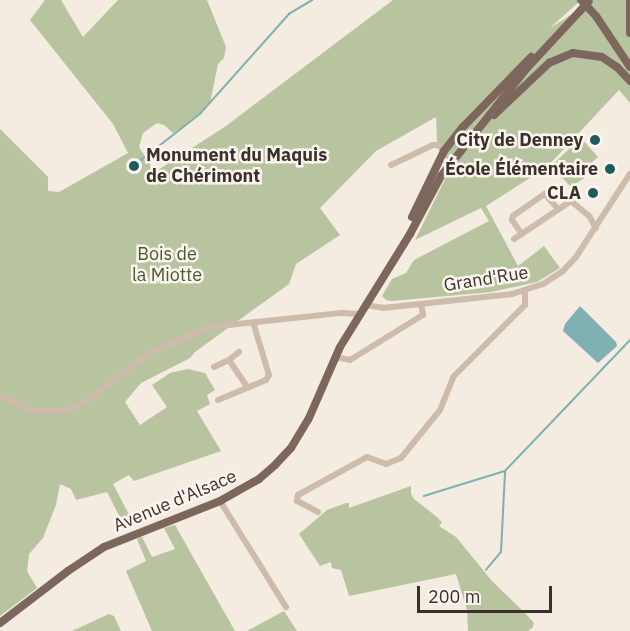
<!DOCTYPE html>
<meta charset="utf-8">
<style>
body{margin:0}
#map{position:relative;width:630px;height:631px;overflow:hidden;background:#f4ebe1;font-family:"IBM Plex Sans",sans-serif}
div>[style]{position:absolute}
[style*='--x']{left:calc(var(--x)*1px);top:calc(var(--y)*1px);width:calc(var(--w)*1px);rotate:calc(var(--a)*1deg)}
.green>*{inset:0;background:#b8c4a0}
.water>*{inset:0;background:#7fb0b2}
.stream>*{height:1.5px;margin:-0.75px;padding:0 0.75px;transform-origin:0.75px;border-radius:0.75px;background:#7fb0b2}
.minor>*{height:6px;margin:-3px;padding:0 3px;transform-origin:3px;border-radius:3px;background:#cdbbac}
.major>*{height:8px;margin:-4px;padding:0 4px;transform-origin:4px;border-radius:4px;background:#7d675c}
.major-bridge>*{height:8px;margin:-4px;padding:0 4px;transform-origin:4px;border-radius:4px;background:#7d675c}
.dots>*{width:16px;height:16px;translate:-50% -50%;box-sizing:border-box;border:3px solid #fbf5ee;border-radius:50%}
span{translate:-50% -50%;white-space:nowrap;text-align:center;line-height:1.15;-webkit-text-stroke:5px #fbf5ee;paint-order:stroke}
.poi-label{font-size:18px;color:#3b302b;font-weight:700}
.right{translate:-100% -50%;text-align:right}
.left{translate:0 -50%;text-align:left}
.park-label{font-size:18px;color:#4a5a2e}
.street-label{font-size:18px;color:#3b302b}
.scale{position:absolute;left:417px;top:586px;width:135px;height:27px;box-sizing:border-box;border:3px solid #3b302b;border-top:0;padding-left:8px;font-size:18px;line-height:21px;white-space:nowrap;color:#3b302b;-webkit-text-stroke:4px #fbf5ee;paint-order:stroke}
</style>
<div id="map">
<div class="green">
<div style="clip-path:polygon(45px 0,61px 0,83px 37px,118px 0,207px 0,226px 47px,224px 58px,218px 64px,210px 103px,193px 120px,173px 133px,164px 125px,157px 123px,143px 133px,139px 147px,155px 172px,226px 126px,393px 0,581px 0,550px 28px,594px 0,630px 0,630px 103px,619px 90px,547px 167px,486px 206px,518px 266px,544px 246px,560px 268px,537px 282px,491px 292px,392px 301px,386px 300px,382px 296px,392px 279px,406px 273px,414px 260px,489px 221px,481px 208px,415px 240px,451px 167px,437px 142px,436px 117px,376px 151px,320px 208px,340px 235px,296px 264px,289px 284px,195px 352px,190px 358px,141px 383px,125px 402px,140px 425px,167px 407px,152px 385px,170px 373px,188px 369px,205px 373px,215px 390px,207px 395px,210px 404px,197px 411px,221px 451px,134px 481px,129px 475px,113px 484px,134px 524px,126px 529px,107px 492px,76px 500px,71px 489px,60px 484px,56px 505px,43px 538px,29px 554px,27px 571px,37px 588px,0 616px,0 129px,48px 177px,48px 191px,59px 192px,128px 153px,113px 124px,30px 20px)"></div>
<div style="clip-path:polygon(581px 138px,598px 157px,581px 172px,584px 178px,571px 187px,551px 166px)"></div>
<div style="clip-path:polygon(411px 486px,411px 494px,414px 499px,437px 517px,442px 522px,439px 526px,456px 537px,492px 581px,527px 615px,534px 623px,533px 627px,528px 631px,468px 631px,467px 610px,456px 574px,349px 596px,341px 570px,332px 568px,331px 562px,320px 566px,299px 534px,327px 510px,346px 503px,349px 503px,349px 508px)"></div>
<div style="clip-path:polygon(175px 525px,214px 594px,235px 631px,152px 631px,126px 571px,146px 561px,137px 539px,142px 537px,152px 557px,175px 549px,164px 528px)"></div>
<div style="clip-path:polygon(284px 611px,297px 631px,247px 631px)"></div>
<div style="clip-path:polygon(109px 614px,114px 616px,121px 631px,72px 631px)"></div>
</div>
<div class="water">
<div style="clip-path:polygon(580px 306px,616px 342px,617px 346px,598px 363px,563px 331px,565px 324px)"></div>
</div>
<div class="stream">
<div style="--x:141;--y:160;--w:75;--a:-37.9"></div>
<div style="--x:200;--y:114;--w:134;--a:-48.3"></div>
<div style="--x:289;--y:14;--w:27;--a:-31"></div>
<div style="--x:424;--y:496;--w:85;--a:-17.2"></div>
<div style="--x:505;--y:471;--w:181;--a:-46.3"></div>
<div style="--x:486;--y:570;--w:23;--a:-50"></div>
<div style="--x:501;--y:552;--w:80;--a:-87.1"></div>
</div>
<div class="minor">
<div style="--x:391;--y:165;--w:47;--a:-25.5"></div>
<div style="--x:433;--y:145;--w:5;--a:0"></div>
<div style="--x:438;--y:145;--w:8;--a:45"></div>
<div style="--x:522;--y:234;--w:17;--a:-126"></div>
<div style="--x:512;--y:220;--w:4;--a:-76"></div>
<div style="--x:513;--y:216;--w:39;--a:-35"></div>
<div style="--x:545;--y:194;--w:20;--a:49"></div>
<div style="--x:514;--y:239;--w:69;--a:-33.7"></div>
<div style="--x:571;--y:201;--w:23;--a:40"></div>
<div style="--x:589;--y:216;--w:14;--a:60"></div>
<div style="--x:365;--y:305;--w:18;--a:9"></div>
<div style="--x:383;--y:308;--w:130;--a:-6.2"></div>
<div style="--x:512;--y:294;--w:33;--a:-18"></div>
<div style="--x:543;--y:284;--w:24;--a:-33"></div>
<div style="--x:563;--y:271;--w:19;--a:-47"></div>
<div style="--x:576;--y:257;--w:99;--a:-57"></div>
<div style="--x:336;--y:357;--w:14;--a:12"></div>
<div style="--x:350;--y:360;--w:86;--a:-31.7"></div>
<div style="--x:423;--y:315;--w:11;--a:-100"></div>
<div style="--x:229;--y:360;--w:13;--a:-39"></div>
<div style="--x:214;--y:367;--w:17;--a:-25"></div>
<div style="--x:229;--y:360;--w:32;--a:56"></div>
<div style="--x:0;--y:395;--w:35;--a:27"></div>
<div style="--x:31;--y:411;--w:35;--a:0"></div>
<div style="--x:66;--y:411;--w:28;--a:-27"></div>
<div style="--x:91;--y:398;--w:76;--a:-37.5"></div>
<div style="--x:151;--y:352;--w:64;--a:-23"></div>
<div style="--x:210;--y:327;--w:133;--a:-6.1"></div>
<div style="--x:342;--y:313;--w:17;--a:3"></div>
<div style="--x:218;--y:400;--w:52;--a:-22.6"></div>
<div style="--x:266;--y:380;--w:6;--a:-59"></div>
<div style="--x:269;--y:375;--w:55;--a:-106.8"></div>
<div style="--x:220;--y:501;--w:125;--a:58.1"></div>
<div style="--x:318;--y:512;--w:24;--a:-152"></div>
<div style="--x:297;--y:501;--w:6;--a:-81"></div>
<div style="--x:298;--y:495;--w:79;--a:-28.8"></div>
<div style="--x:367;--y:457;--w:20;--a:20"></div>
<div style="--x:386;--y:464;--w:16;--a:-22"></div>
<div style="--x:401;--y:458;--w:62;--a:-50.9"></div>
<div style="--x:440;--y:410;--w:35;--a:-68"></div>
<div style="--x:453;--y:377;--w:102;--a:-45"></div>
<div style="--x:525;--y:305;--w:14;--a:-90"></div>
</div>
<div class="major">
<div style="--x:581;--y:0;--w:22;--a:47"></div>
<div style="--x:596;--y:16;--w:61;--a:56.3"></div>
<div style="--x:630;--y:0;--w:33;--a:90"></div>
<div style="--x:494;--y:115;--w:76;--a:-43.4"></div>
<div style="--x:549;--y:63;--w:26;--a:-23"></div>
<div style="--x:573;--y:53;--w:29;--a:8"></div>
<div style="--x:602;--y:57;--w:18;--a:34"></div>
<div style="--x:617;--y:67;--w:19;--a:47"></div>
<div style="--x:412;--y:217;--w:73;--a:-64.1"></div>
<div style="--x:444;--y:151;--w:31;--a:-52"></div>
<div style="--x:463;--y:127;--w:98;--a:-45.8"></div>
<div style="--x:0;--y:623;--w:86;--a:-37.4"></div>
<div style="--x:68;--y:571;--w:43;--a:-33.7"></div>
<div style="--x:104;--y:547;--w:125;--a:-21.6"></div>
<div style="--x:220;--y:501;--w:45;--a:-29.4"></div>
<div style="--x:259;--y:479;--w:21;--a:-41"></div>
<div style="--x:275;--y:465;--w:23;--a:-47"></div>
<div style="--x:291;--y:448;--w:35;--a:-59"></div>
<div style="--x:309;--y:418;--w:77;--a:-66.4"></div>
<div style="--x:340;--y:347;--w:133;--a:-58.2"></div>
<div style="--x:410;--y:234;--w:66;--a:-61.9"></div>
<div style="--x:441;--y:176;--w:138;--a:-51.5"></div>
<div style="--x:527;--y:68;--w:78;--a:-47.1"></div>
</div>
<div class="major-bridge">
<div style="--x:580;--y:11;--w:13;--a:-48"></div>
</div>
<div class="dots">
<div style="left:595px;top:140px;background:#1f5a5e"></div>
<div style="left:134px;top:166px;background:#1f5a5e"></div>
<div style="left:610px;top:169px;background:#1f5a5e"></div>
<div style="left:593px;top:193px;background:#1f5a5e"></div>
</div>
<div class="poi-label">
<span class="right" style="left:583px;top:140px">City de Denney</span>
<span class="left" style="left:146px;top:166px">Monument du Maquis<br>de Chérimont</span>
<span class="right" style="left:598px;top:169px">École Élémentaire</span>
<span class="right" style="left:581px;top:193px">CLA</span>
</div>
<div class="park-label">
<span style="left:167px;top:265px">Bois de<br>la Miotte</span>
</div>
<div class="street-label">
<span style="left:486px;top:279px;rotate:-9deg">Grand'Rue</span>
<span style="left:175px;top:501px;rotate:-23deg">Avenue d'Alsace</span>
</div>
<div class="scale">200 m</div>
</div>
